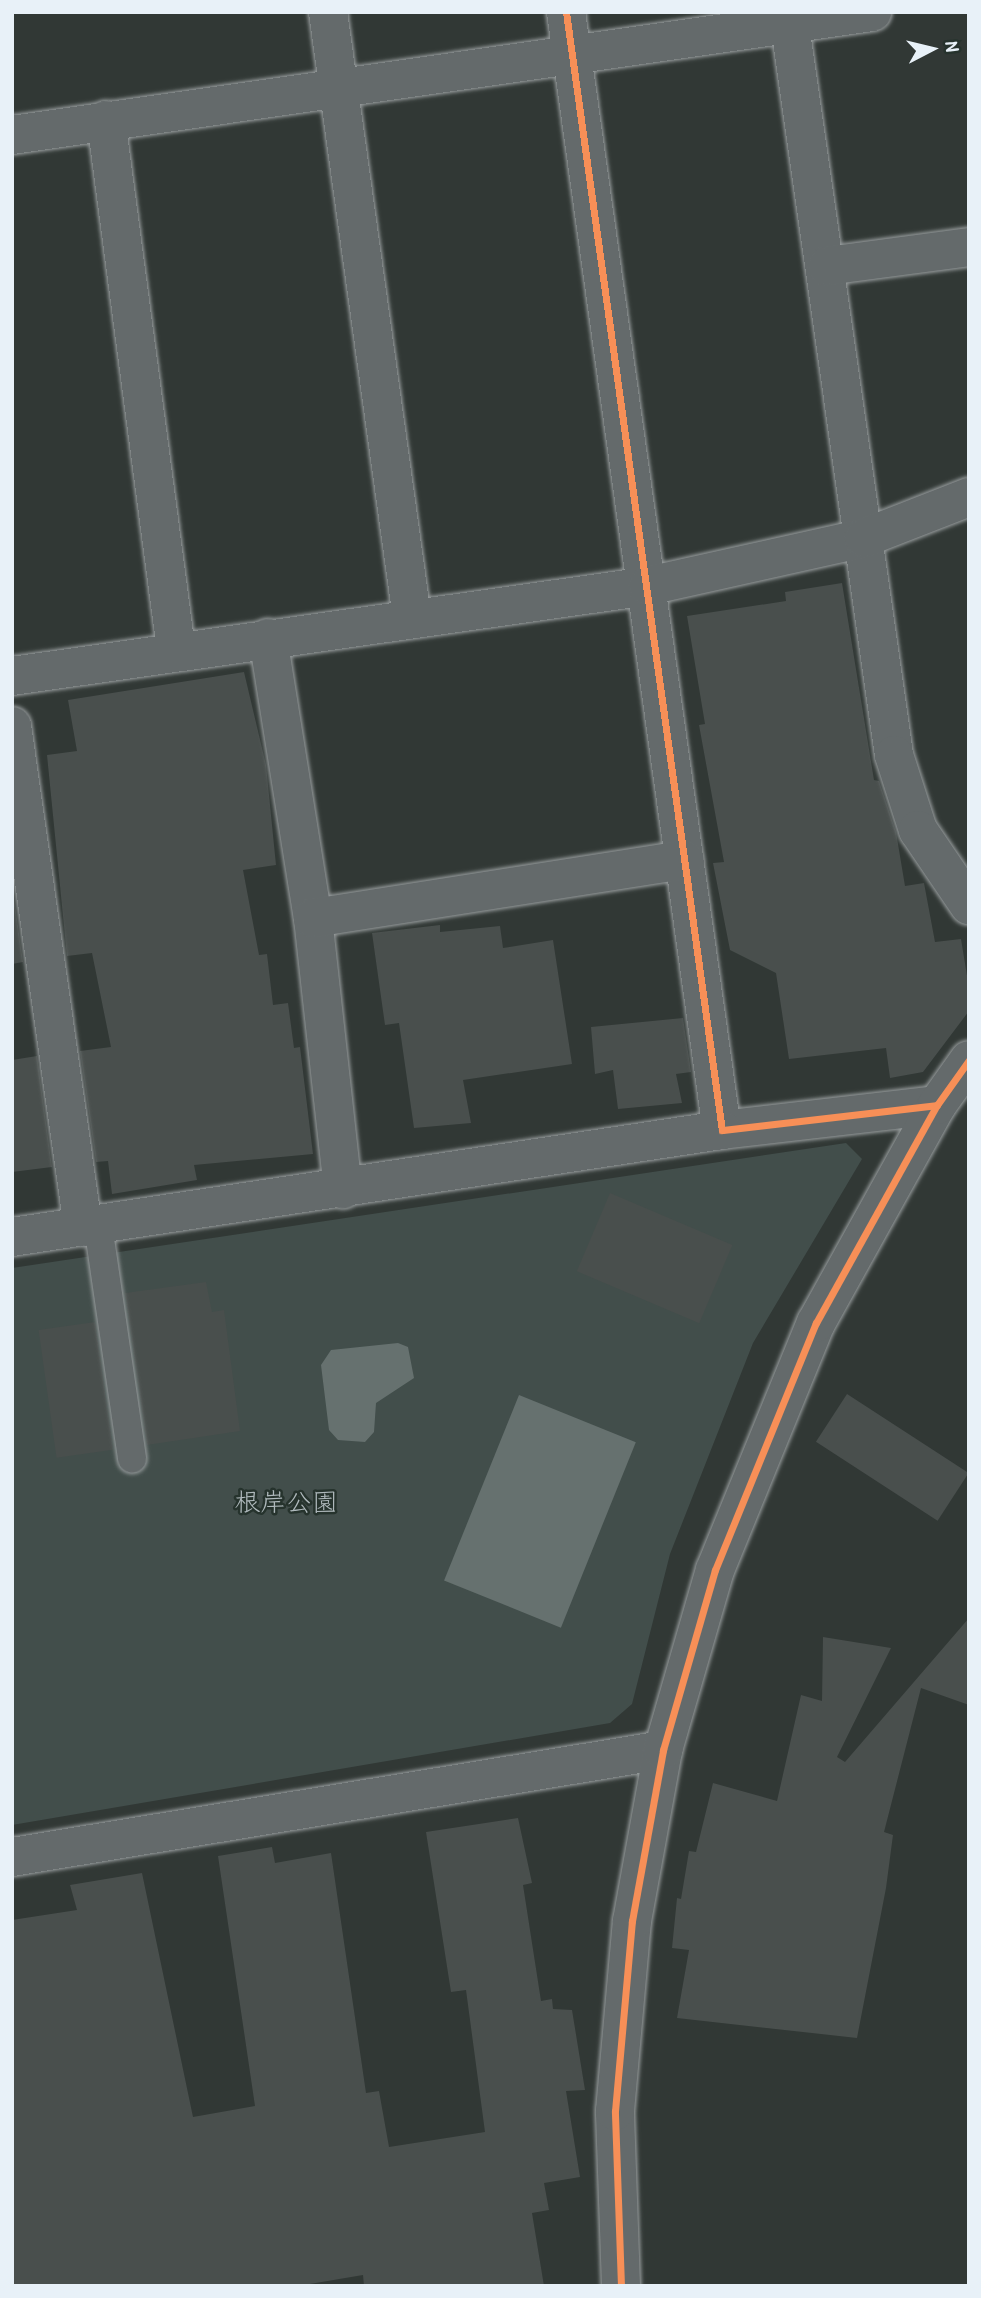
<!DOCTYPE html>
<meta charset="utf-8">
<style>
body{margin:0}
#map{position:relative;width:981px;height:2298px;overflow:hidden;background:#313835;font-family:"Patrick Hand","Klee One",sans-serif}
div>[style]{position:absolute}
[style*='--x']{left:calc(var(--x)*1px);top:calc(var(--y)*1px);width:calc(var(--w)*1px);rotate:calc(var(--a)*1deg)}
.green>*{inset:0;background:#424e4b}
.water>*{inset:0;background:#66716f;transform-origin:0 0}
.building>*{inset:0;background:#494f4d;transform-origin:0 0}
.roads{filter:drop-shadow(0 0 2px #989d9e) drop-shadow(0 0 2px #989d9e)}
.lane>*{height:28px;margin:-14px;padding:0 14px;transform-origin:14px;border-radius:14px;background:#646a6b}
.street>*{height:38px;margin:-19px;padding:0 19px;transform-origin:19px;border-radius:19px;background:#646a6b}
.secondary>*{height:38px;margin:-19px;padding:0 19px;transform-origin:19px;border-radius:19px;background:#646a6b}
.cycleway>*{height:7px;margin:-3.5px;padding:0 3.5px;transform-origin:3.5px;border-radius:3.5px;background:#f78f57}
span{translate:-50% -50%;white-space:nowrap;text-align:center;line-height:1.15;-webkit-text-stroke:5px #26332d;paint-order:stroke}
.park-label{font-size:26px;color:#afb9bc}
.frame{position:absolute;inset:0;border:14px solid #e8f1f8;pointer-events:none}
.north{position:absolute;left:897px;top:14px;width:70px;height:70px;-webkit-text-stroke:5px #26332d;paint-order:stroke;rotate:83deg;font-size:19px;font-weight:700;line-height:28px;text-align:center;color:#e8f1f8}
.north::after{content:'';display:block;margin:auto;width:24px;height:32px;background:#e8f1f8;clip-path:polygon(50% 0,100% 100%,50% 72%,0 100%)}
</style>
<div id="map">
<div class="green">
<div style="clip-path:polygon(846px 1143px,862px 1159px,753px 1343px,670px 1554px,632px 1704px,610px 1723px,12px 1825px,12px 1268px)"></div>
</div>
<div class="water">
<div style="clip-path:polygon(398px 1343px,408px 1347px,414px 1378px,376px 1403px,374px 1432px,365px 1442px,338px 1440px,329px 1430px,321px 1365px,331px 1350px)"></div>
<div style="left:519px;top:1395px;width:126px;height:200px;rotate:22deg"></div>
</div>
<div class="building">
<div style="clip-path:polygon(842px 583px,874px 780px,879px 781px,896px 832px,905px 886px,924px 883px,935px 942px,961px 939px,969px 988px,969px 1011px,923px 1072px,890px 1078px,886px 1048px,789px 1059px,776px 973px,730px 950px,713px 863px,724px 862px,699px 725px,705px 724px,687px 616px,786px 601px,785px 592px)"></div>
<div style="clip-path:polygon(244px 672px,266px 765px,276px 865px,243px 870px,259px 955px,267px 954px,273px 1005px,288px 1003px,294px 1048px,300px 1047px,313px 1154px,194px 1165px,197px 1180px,112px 1194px,108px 1161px,96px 1162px,80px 1051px,111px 1047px,92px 953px,67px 956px,47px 755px,77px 751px,68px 700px)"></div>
<div style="clip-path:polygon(12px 884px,23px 962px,12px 964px)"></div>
<div style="clip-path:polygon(440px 925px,440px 932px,500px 926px,503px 948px,553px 940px,572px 1064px,463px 1080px,471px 1123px,414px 1128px,399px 1023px,385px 1025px,372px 933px)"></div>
<div style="clip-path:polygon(683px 1018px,691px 1072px,676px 1074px,682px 1103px,618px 1109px,613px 1070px,595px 1074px,591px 1027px)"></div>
<div style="clip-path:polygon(37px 1056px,52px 1167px,12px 1172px,12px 1060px)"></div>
<div style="left:610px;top:1193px;width:133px;height:85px;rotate:23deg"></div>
<div style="clip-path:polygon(206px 1282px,212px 1312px,224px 1310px,240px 1431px,147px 1445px,125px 1293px)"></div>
<div style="left:95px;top:1322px;width:129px;height:57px;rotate:82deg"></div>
<div style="left:847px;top:1394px;width:145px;height:57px;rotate:33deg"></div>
<div style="clip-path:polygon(969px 1618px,969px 1705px,921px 1688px,884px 1832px,893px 1835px,886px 1888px,857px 2038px,677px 2018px,689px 1950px,672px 1948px,677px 1898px,681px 1899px,689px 1851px,696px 1852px,713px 1783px,777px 1801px,801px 1695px,822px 1701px,823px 1637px,891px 1648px,837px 1757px,845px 1762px)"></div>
<div style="clip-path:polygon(518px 1818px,532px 1883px,523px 1885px,541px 2001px,552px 1999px,553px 2009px,572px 2010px,585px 2090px,566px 2091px,580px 2177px,544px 2183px,549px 2210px,532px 2213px,544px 2286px,364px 2286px,363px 2275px,298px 2286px,12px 2286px,12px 1920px,77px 1910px,70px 1885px,142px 1873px,193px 2117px,255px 2106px,218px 1856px,272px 1847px,275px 1863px,331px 1853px,366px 2093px,379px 2091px,389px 2147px,485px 2132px,466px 1990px,451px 1992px,426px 1832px)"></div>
</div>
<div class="roads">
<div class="lane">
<div style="--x:98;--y:1225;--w:236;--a:81.7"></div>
</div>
<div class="street">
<div style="--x:328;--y:12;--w:611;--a:82.1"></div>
<div style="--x:566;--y:12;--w:1129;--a:82.06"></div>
<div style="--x:722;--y:1130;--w:216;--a:-6.6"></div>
<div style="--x:790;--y:26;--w:736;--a:81.88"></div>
<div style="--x:894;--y:755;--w:79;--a:72.3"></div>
<div style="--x:918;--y:830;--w:91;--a:55.8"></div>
<div style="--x:106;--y:120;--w:534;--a:82.46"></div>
<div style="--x:12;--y:135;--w:869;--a:-8.14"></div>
<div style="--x:827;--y:266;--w:143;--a:-7.6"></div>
<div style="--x:268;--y:638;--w:284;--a:80.9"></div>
<div style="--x:313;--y:918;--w:273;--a:83.7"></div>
<div style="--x:12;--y:676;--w:642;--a:-8.05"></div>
<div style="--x:648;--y:586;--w:221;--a:-12.5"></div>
<div style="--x:864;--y:538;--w:113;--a:-21.3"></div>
<div style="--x:12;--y:726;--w:506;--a:81.93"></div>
<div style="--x:313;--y:918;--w:376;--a:-8.9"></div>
<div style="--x:12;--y:1237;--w:718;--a:-8.57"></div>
<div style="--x:12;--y:1857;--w:660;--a:-9.33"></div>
</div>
<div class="secondary">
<div style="--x:621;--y:2286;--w:175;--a:-92"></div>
<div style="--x:615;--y:2111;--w:191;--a:-84.9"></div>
<div style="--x:632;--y:1921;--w:174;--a:-79.7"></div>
<div style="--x:663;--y:1750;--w:187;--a:-73.9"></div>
<div style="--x:715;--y:1570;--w:267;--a:-67.8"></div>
<div style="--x:816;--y:1323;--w:249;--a:-61"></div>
<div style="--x:937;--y:1105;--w:55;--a:-54.6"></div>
</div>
</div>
<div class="cycleway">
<div style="--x:566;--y:12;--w:1129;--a:82.06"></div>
<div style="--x:722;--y:1130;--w:216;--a:-6.6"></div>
<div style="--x:621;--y:2286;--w:175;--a:-92"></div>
<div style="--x:615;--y:2111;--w:191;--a:-84.9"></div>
<div style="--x:632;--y:1921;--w:174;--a:-79.7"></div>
<div style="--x:663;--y:1750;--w:187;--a:-73.9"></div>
<div style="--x:715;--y:1570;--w:267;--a:-67.8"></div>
<div style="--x:816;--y:1323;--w:249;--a:-61"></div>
<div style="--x:937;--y:1105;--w:55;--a:-54.6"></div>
</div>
<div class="park-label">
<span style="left:286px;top:1502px">根岸公園</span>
</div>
<div class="frame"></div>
<div class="north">N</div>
</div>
